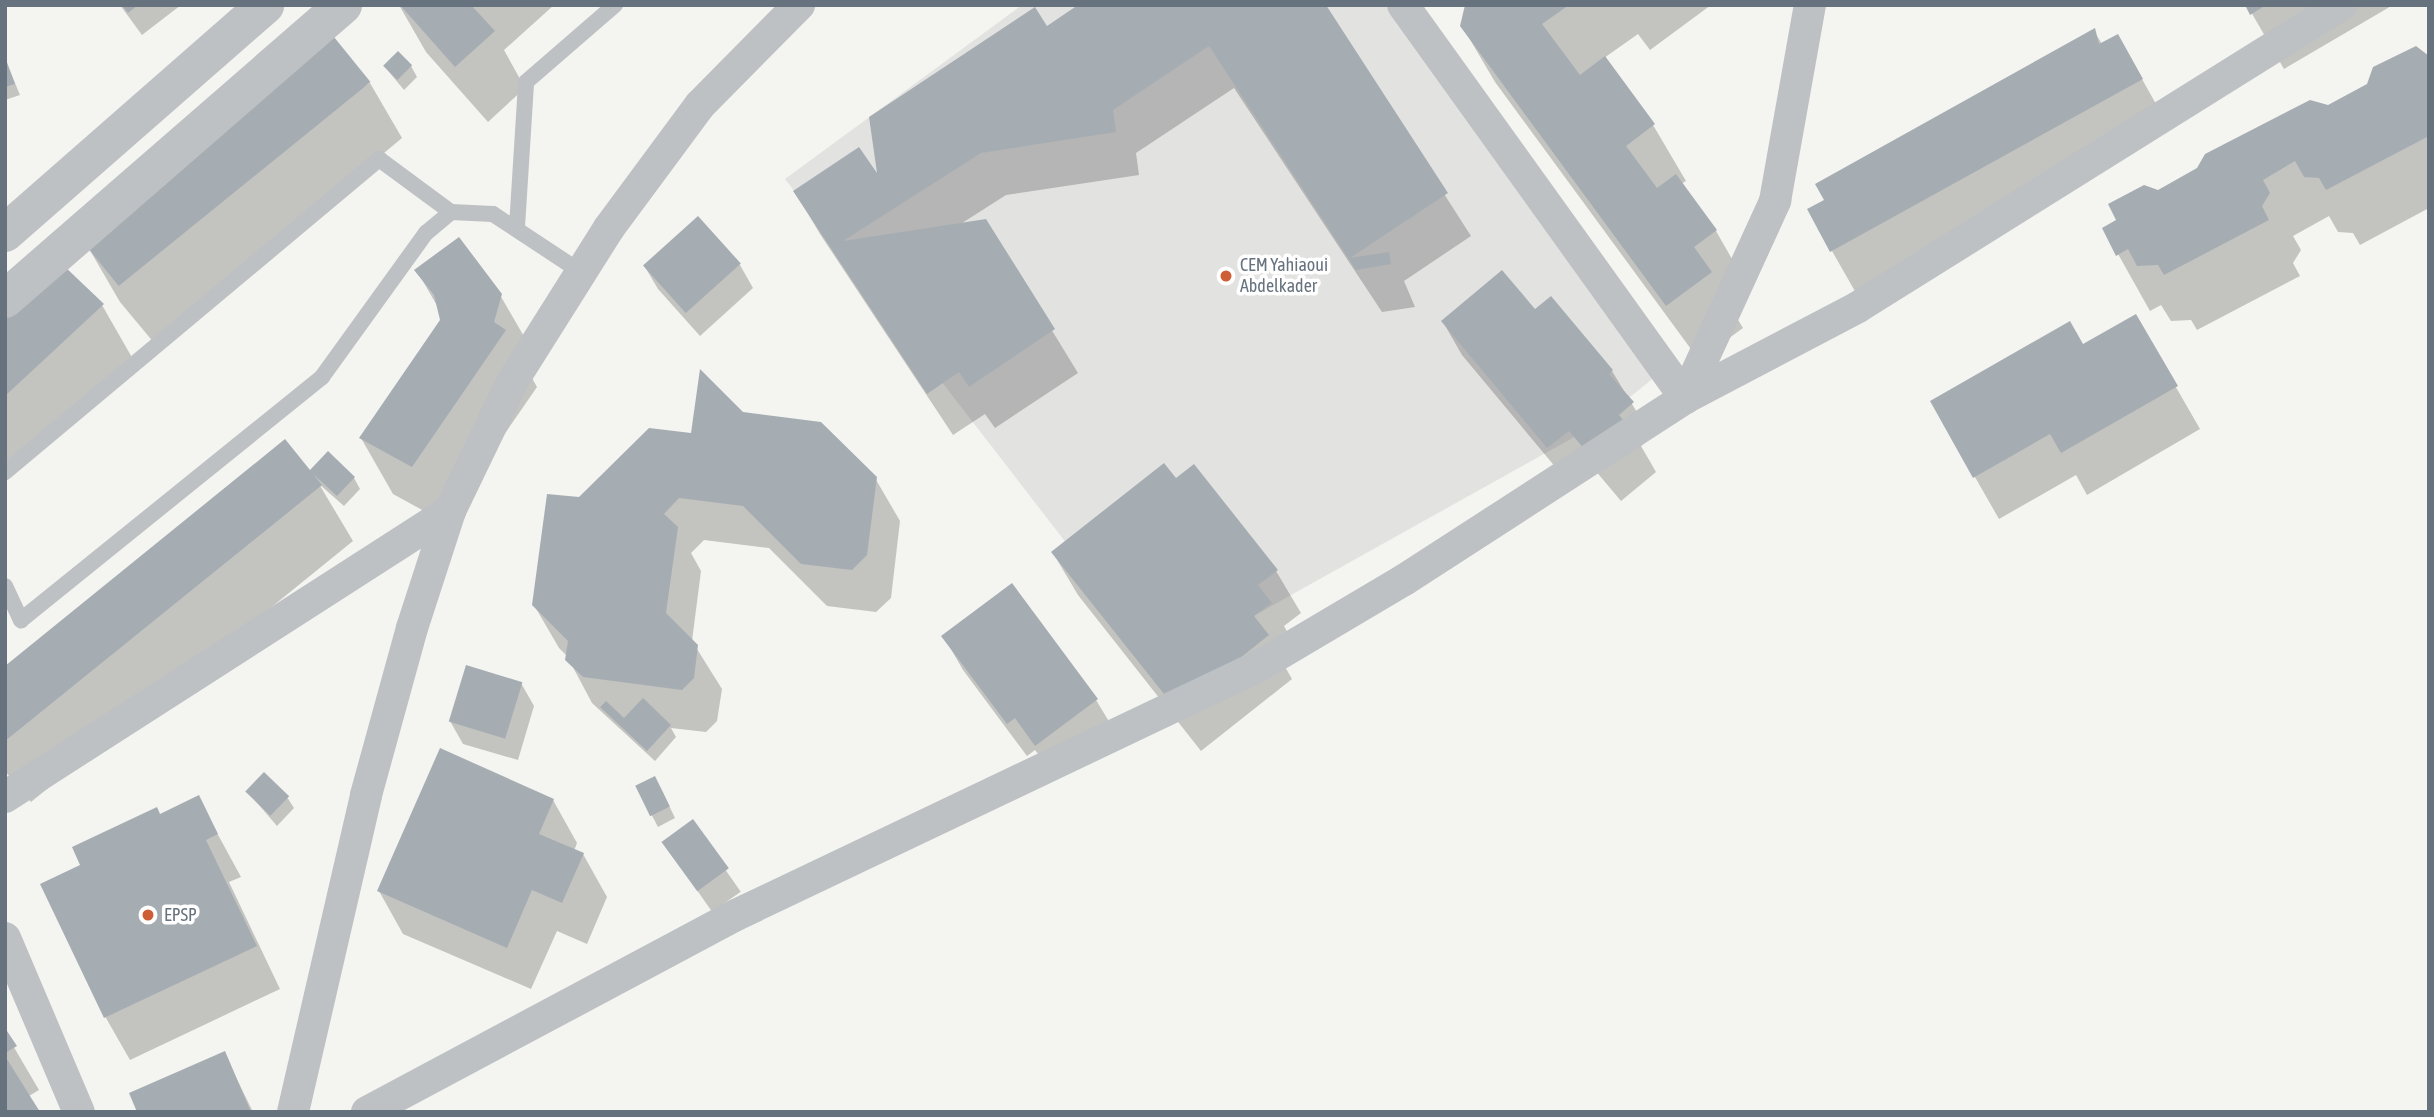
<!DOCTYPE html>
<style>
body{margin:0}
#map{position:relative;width:2434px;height:1117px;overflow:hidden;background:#f4f4f1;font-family:"Asap Condensed",sans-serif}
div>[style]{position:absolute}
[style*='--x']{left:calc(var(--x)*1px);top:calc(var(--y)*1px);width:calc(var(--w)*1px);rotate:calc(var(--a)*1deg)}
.built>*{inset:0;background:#e2e3e1}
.shadow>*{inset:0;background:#0003;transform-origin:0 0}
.building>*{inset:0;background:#a6adb2;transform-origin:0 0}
.service>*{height:16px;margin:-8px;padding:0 8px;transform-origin:8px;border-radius:8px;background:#bdc1c4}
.minor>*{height:32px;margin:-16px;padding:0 16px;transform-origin:16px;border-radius:16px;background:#bdc1c4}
.tertiary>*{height:38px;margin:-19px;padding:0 19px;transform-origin:19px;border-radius:19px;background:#bdc1c4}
.dots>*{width:19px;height:19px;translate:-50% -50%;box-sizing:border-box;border:4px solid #fff;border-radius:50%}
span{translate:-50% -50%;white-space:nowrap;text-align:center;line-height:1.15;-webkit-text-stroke:7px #fff;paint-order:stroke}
.poi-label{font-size:18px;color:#66737e}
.left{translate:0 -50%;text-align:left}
.frame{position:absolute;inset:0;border:7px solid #66737e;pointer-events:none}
</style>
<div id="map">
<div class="built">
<div style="clip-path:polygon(1022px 5px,1400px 5px,1661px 372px,1594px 426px,1162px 667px,785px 179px)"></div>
</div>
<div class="shadow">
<div style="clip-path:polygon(120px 5px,181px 5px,142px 35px)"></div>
<div style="clip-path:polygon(399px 5px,554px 5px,504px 50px,525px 88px,488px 122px,426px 52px)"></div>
<div style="clip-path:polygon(1323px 5px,1471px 236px,1404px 281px,1415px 307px,1382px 312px,1234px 88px,1136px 153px,1139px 175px,1006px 195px,959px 225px,985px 221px,1078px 373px,995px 428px,985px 414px,953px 435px,820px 234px,795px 192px,880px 180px,1047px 28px)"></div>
<div style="clip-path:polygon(1467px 5px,1711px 5px,1650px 50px,1638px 34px,1604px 58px,1653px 125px,1686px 181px,1681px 184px,1716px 231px,1748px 287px,1727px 302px,1743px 328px,1699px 360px,1495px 82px,1462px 26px)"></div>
<div style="clip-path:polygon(2247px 5px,2393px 5px,2284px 69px)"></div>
<div style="clip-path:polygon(2094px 31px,2102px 44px,2142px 79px,2166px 122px,1856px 293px,1832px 251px)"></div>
<div style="clip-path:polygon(2429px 58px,2429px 208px,2360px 245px,2353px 233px,2338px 232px,2329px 216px,2293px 236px,2301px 250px,2293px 263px,2300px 276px,2197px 330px,2191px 320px,2171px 321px,2161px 305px,2150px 311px,2104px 229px,2158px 192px)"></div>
<div style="clip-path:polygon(5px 59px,20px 95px,5px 100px)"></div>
<div style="clip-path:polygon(411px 66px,417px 77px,404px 90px,385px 67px)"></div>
<div style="clip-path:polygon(370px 83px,402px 138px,155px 344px,120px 302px,88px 247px)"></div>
<div style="clip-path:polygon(698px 219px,740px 265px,753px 288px,700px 336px,658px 289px,645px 267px)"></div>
<div style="clip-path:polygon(417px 271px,500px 295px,533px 352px,528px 371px,537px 387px,444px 522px,393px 494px,361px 438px,442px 320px,439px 309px)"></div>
<div style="clip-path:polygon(102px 305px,134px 361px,5px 482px,5px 321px)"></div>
<div style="clip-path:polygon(1535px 311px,1612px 371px,1652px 437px,1641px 446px,1656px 472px,1621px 501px,1589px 463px,1567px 481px,1462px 355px,1443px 322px)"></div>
<div style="clip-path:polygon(2135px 316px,2200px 429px,2087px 495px,2076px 475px,1999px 519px,1932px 402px,2082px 346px)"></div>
<div style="clip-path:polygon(743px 414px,875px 478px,900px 521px,891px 598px,876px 612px,827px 606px,769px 548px,704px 540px,691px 553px,701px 571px,692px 641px,722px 689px,717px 721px,706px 732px,671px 728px,676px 737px,655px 761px,592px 703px,567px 656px,559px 648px,534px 605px,580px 499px,693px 435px)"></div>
<div style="clip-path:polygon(328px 453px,354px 478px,360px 489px,344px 506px,319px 484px,353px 541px,31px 802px,5px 771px,5px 661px,8px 666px,310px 473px)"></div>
<div style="clip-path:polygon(1053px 553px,1276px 571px,1301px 613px,1284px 626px,1295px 646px,1280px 658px,1292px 679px,1201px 751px,1078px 595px)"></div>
<div style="clip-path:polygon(944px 637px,1096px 700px,1116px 733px,1056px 778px,1035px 750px,1027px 756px,963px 670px)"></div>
<div style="clip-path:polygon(521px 683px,534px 706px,518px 760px,463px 744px,450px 721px)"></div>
<div style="clip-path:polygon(637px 787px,661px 789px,675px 818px,658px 827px)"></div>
<div style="clip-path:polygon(247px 791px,287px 797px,294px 808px,277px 826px)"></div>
<div style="clip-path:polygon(198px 798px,241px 877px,229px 882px,280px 989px,130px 1060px,106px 1018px,42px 884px,82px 866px,160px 816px)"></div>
<div style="clip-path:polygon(553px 800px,577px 843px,574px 851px,583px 854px,607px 897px,587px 944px,557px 931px,531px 989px,403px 934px,379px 891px)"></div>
<div style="left:692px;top:822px;width:85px;height:35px;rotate:55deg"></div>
<div style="clip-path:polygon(5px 1032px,39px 1090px,29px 1096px,40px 1112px,5px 1112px)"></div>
<div style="clip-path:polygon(224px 1053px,253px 1112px,139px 1112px)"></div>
</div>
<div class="building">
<div style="clip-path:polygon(122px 5px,138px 5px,128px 13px)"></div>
<div style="clip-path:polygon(400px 5px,471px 5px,495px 31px,455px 67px)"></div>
<div style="clip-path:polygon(1078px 5px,1326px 5px,1448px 193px,1350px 258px,1389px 252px,1391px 264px,1356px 270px,1209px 46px,1113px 110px,1116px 132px,981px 153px,843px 241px,986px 219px,1055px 329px,969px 387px,959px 372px,927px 394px,793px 191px,859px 147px,877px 173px,869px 117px,1035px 7px,1047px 26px)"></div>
<div style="clip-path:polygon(1465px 5px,1569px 5px,1542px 24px,1580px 75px,1605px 56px,1655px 124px,1626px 146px,1657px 188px,1676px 174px,1717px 230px,1694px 247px,1712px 272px,1666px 306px,1460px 26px)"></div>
<div style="clip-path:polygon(2245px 5px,2266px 5px,2250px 15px)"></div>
<div style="clip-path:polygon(2095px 28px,2099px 44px,2118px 34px,2143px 79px,1830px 252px,1807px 209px,1824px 200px,1815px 184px)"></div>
<div style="left:334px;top:37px;width:58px;height:324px;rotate:51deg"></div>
<div style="clip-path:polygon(2416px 46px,2429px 56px,2429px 136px,2326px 190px,2319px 178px,2304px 177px,2295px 161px,2263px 180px,2270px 193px,2262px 206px,2269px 220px,2164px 275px,2158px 265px,2137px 266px,2128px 249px,2116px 256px,2102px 228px,2116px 220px,2108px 204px,2144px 185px,2158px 190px,2197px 168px,2205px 154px,2310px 100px,2328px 105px,2367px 84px,2373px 67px)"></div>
<div style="left:398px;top:51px;width:20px;height:21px;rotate:45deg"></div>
<div style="clip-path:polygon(5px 57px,15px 84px,5px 87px)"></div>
<div style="left:698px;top:216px;width:64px;height:74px;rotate:48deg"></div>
<div style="clip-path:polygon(459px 237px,502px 294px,494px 322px,506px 330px,412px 467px,359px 438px,440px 320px,434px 295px,414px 270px)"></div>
<div style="clip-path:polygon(62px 264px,104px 304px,5px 396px,5px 318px)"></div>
<div style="clip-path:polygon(1502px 270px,1535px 309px,1551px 296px,1613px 370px,1609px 374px,1634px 402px,1619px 415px,1638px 438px,1601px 469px,1569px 431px,1547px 448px,1441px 321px)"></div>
<div style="clip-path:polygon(2136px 314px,2178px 386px,2061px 453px,2050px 434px,1973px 478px,1930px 401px,2070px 321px,2083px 344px)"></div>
<div style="clip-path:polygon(700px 369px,743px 412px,821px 422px,877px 477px,867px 555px,852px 570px,801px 564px,743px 506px,679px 498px,664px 514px,678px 527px,666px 613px,698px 645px,694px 678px,682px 690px,583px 677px,565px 660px,568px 641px,532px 605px,547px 494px,579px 497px,649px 428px,691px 433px)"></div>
<div style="clip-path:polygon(285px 439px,310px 470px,328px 451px,355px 477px,337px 496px,313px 474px,322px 485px,5px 741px,5px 666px)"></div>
<div style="clip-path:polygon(1164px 463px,1176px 478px,1194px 464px,1278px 570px,1258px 585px,1272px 603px,1254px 616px,1269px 635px,1176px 709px,1051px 552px)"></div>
<div style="clip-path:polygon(1012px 583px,1098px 699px,1035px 746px,1015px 718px,1007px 724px,941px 636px)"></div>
<div style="left:466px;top:665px;width:59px;height:59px;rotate:17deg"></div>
<div style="clip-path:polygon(643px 698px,671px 725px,647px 751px,600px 707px,606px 701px,624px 718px)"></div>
<div style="clip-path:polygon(440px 748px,554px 799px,539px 834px,584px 853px,562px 903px,532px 890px,507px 948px,377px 891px)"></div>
<div style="left:264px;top:772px;width:35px;height:27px;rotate:44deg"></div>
<div style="left:655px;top:776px;width:34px;height:22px;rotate:64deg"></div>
<div style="clip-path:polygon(199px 795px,218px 834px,206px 840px,257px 946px,104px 1018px,40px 884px,80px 865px,72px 847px,157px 807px,160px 814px)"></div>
<div style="left:693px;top:819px;width:61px;height:39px;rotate:54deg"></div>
<div style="clip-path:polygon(5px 1028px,17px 1046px,5px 1053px)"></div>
<div style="clip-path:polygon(225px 1051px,251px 1112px,137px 1112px,129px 1093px)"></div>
<div style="clip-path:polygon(5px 1056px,40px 1112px,5px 1112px)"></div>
</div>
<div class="service">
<div style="--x:517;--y:227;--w:145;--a:-86.4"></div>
<div style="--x:526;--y:82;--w:118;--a:-40.9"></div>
<div style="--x:5;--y:472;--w:488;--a:-39.9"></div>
<div style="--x:379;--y:159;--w:89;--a:36.4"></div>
<div style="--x:5;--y:586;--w:38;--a:65"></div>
<div style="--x:21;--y:620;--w:387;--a:-38.9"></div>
<div style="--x:322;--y:377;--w:178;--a:-54.2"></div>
<div style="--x:426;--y:233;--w:33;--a:-40"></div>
<div style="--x:451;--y:212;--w:42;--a:2.7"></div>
<div style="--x:493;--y:214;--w:105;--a:33.4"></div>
</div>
<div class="minor">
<div style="--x:1403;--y:5;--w:484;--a:54.3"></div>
<div style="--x:1685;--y:398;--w:217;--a:-65.4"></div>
<div style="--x:1775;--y:201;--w:199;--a:-79.9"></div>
<div style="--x:5;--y:797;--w:529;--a:-32.73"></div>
<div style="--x:5;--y:938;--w:189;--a:67"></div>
<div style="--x:293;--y:1112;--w:325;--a:-77"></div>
<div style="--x:366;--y:795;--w:173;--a:-74.6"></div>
<div style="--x:412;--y:628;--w:123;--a:-72"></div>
<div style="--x:450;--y:511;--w:143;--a:-64.3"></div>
<div style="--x:512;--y:382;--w:182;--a:-57.8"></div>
<div style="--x:609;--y:228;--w:153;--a:-53.5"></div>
<div style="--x:700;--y:105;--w:141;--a:-45.3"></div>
<div style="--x:367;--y:1112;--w:418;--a:-28.1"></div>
<div style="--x:736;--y:915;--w:579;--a:-25.46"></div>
<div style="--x:1259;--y:666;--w:169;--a:-30.7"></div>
<div style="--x:1404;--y:580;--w:335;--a:-32.9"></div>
<div style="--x:1685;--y:398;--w:195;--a:-27.7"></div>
<div style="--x:1858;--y:307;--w:570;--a:-32.02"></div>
</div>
<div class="tertiary">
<div style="--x:5;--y:233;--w:346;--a:-41.2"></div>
<div style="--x:5;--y:299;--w:448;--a:-41"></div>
</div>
<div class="dots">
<div style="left:1226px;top:276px;background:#ce5e36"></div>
<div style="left:148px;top:915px;background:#ce5e36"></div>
</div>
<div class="poi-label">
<span class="left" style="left:1240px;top:276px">CEM Yahiaoui<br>Abdelkader</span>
<span class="left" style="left:164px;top:915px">EPSP</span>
</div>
<div class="frame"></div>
</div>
